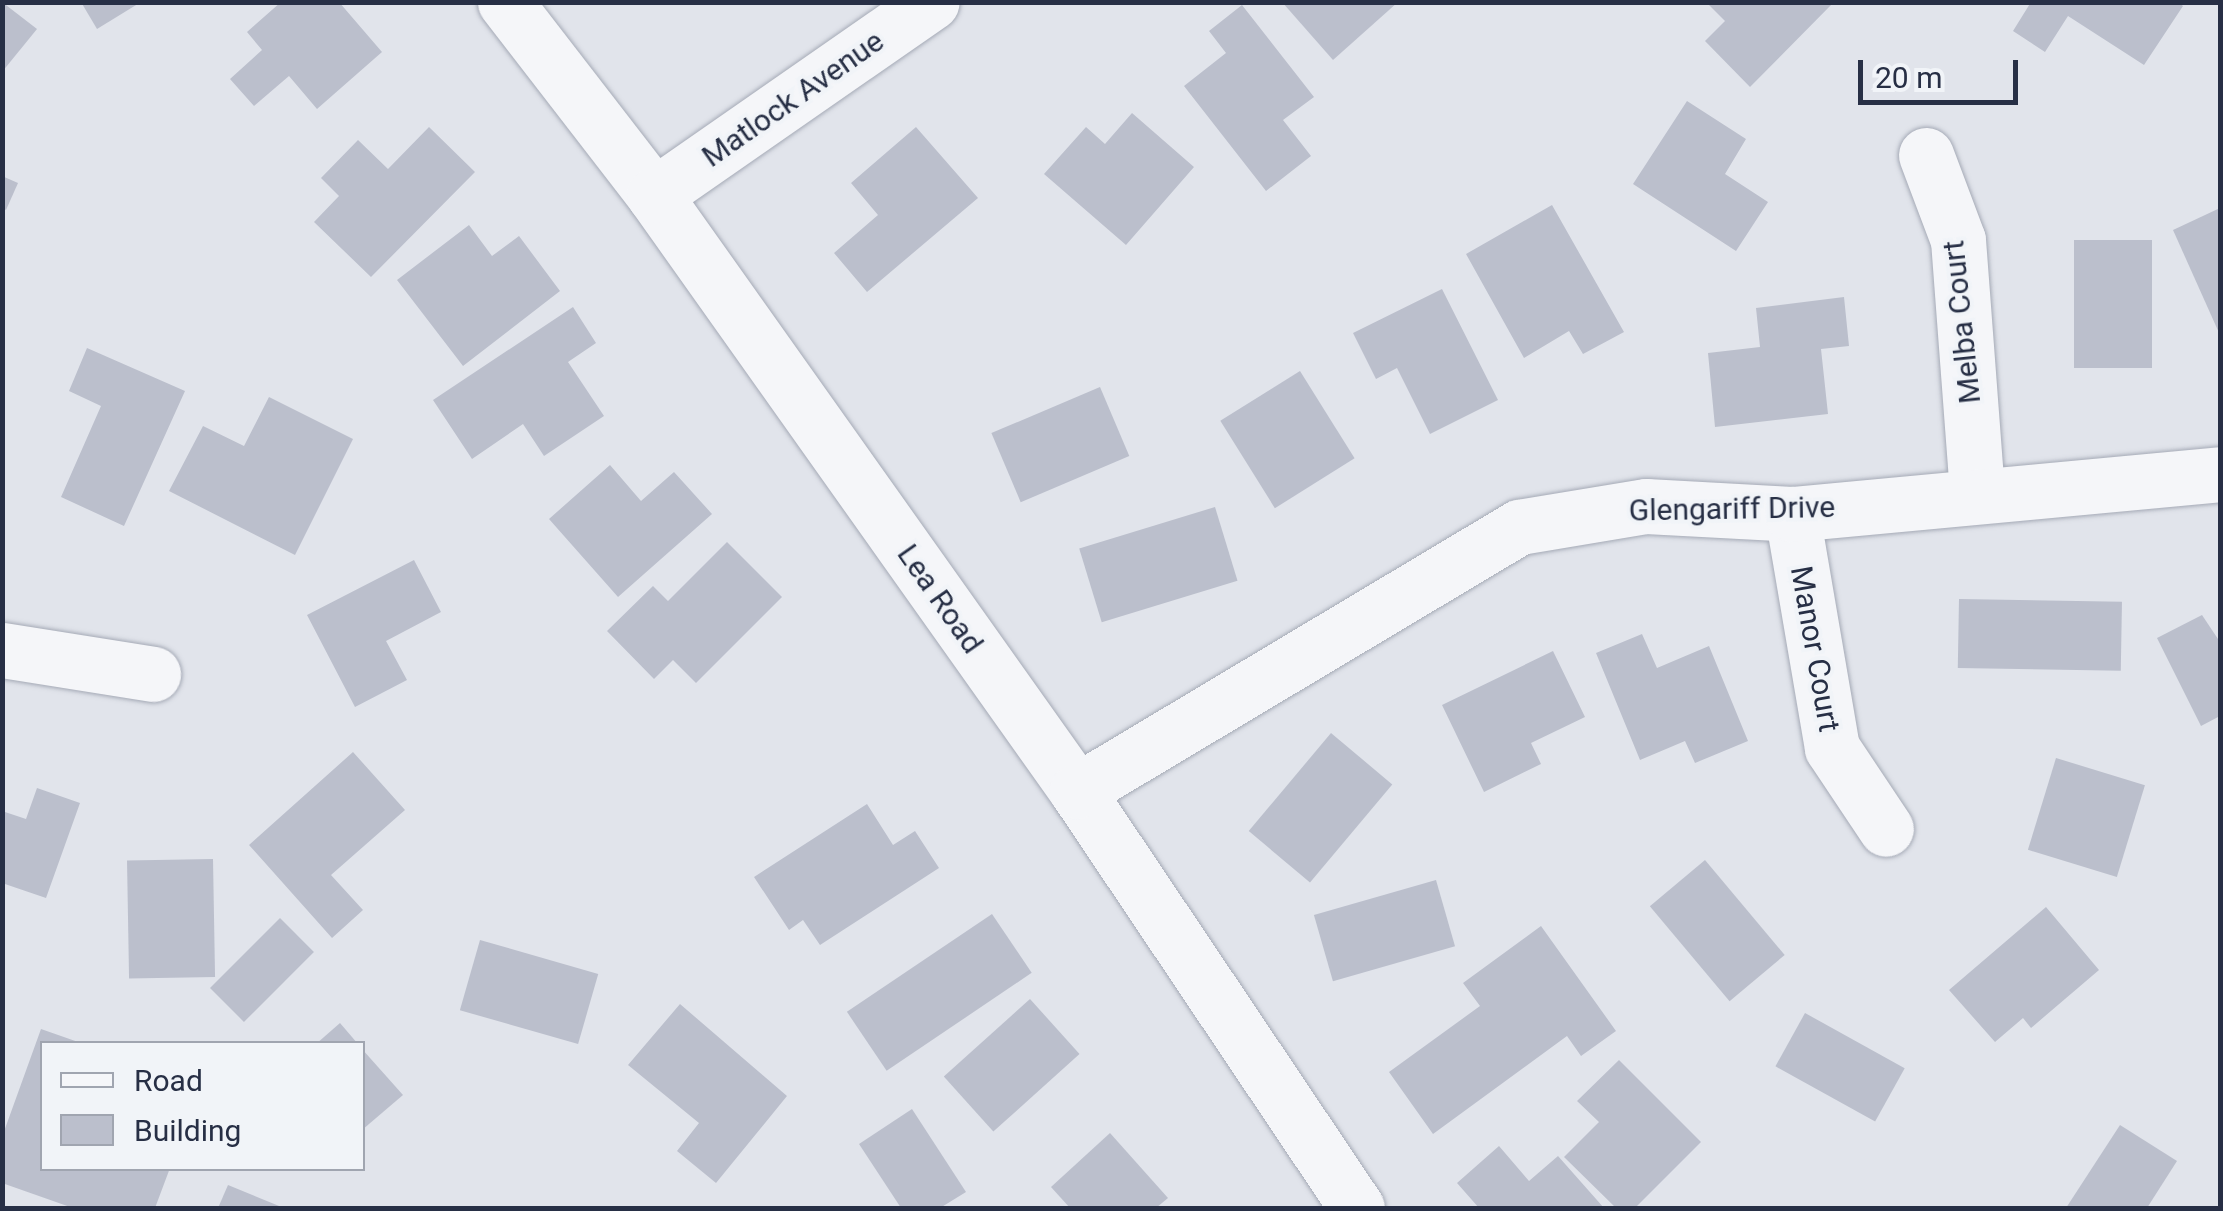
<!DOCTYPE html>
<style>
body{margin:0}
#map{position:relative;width:2223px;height:1211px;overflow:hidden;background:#e1e4eb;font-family:Roboto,sans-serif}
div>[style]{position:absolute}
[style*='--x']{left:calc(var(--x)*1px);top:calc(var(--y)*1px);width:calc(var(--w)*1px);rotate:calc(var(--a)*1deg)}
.building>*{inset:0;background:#bbbfcc;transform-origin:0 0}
.roads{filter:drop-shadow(0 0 2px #a5aab6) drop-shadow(0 0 2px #a5aab6)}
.minor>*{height:55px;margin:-27.5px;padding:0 27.5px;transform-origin:27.5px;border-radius:27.5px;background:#f5f6f9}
span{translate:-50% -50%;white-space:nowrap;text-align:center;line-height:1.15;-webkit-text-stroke:8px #f1f4f8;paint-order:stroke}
.street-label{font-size:30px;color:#272f45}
.frame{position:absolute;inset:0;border:5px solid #272f45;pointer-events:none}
.legend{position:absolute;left:40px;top:1041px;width:325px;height:130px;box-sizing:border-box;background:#f1f4f8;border:2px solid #a0a5b0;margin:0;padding:12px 18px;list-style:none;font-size:30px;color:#272f45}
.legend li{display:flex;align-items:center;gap:20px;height:50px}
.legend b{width:50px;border:2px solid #a0a5b0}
.scale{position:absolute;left:1858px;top:60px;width:160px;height:45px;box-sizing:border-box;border:5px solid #272f45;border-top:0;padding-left:12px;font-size:30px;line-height:35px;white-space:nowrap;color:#272f45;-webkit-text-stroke:8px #f1f4f8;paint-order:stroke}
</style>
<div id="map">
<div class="building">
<div style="clip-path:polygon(2px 2px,37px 29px,2px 72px)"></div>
<div style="clip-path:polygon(81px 2px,141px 2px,97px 29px)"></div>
<div style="clip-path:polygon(281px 2px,339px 2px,382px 52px,317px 109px,289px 76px,254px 106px,230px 79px,262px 50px,247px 32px)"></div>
<div style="clip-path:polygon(1282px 2px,1398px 2px,1333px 60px)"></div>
<div style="clip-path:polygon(1706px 2px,1834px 2px,1750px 87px,1705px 41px,1725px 21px)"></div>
<div style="clip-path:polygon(2031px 2px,2178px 2px,2183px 6px,2144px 65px,2068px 16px,2045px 52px,2013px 31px)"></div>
<div style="clip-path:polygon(1242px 5px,1314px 97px,1283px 120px,1311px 156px,1266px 191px,1184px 86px,1226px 53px,1209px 31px)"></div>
<div style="clip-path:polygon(1687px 101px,1746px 139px,1725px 174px,1768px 202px,1736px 251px,1633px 184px)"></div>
<div style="clip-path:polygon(1132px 113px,1194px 167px,1126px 245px,1044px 174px,1086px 127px,1105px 144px)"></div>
<div style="clip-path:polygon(429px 127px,475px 172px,371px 277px,314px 222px,339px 196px,321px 178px,358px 140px,388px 169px)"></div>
<div style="clip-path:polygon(916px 127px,978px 198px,867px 292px,834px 253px,878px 215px,851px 183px)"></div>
<div style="clip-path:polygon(2px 176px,18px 183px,6px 210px,2px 208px)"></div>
<div style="clip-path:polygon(1552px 205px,1624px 332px,1583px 354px,1569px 331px,1524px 358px,1466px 254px)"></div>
<div style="clip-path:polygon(2220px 208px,2220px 335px,2173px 230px)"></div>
<div style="clip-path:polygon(469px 225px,492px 256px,519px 236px,560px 291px,463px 366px,397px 280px)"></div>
<div style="left:2152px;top:240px;width:128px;height:78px;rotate:90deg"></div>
<div style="clip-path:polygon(1442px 289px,1498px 400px,1430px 434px,1397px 368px,1376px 379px,1353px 333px)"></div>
<div style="clip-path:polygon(1844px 297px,1849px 346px,1821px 349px,1828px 414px,1715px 427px,1708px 353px,1760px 347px,1756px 308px)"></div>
<div style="clip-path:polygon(573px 307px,596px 343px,568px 362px,604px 416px,544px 456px,523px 424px,472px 459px,433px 400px)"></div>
<div style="clip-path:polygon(87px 348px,185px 391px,124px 526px,61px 497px,101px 406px,69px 391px)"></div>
<div style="left:1300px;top:371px;width:103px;height:94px;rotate:58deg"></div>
<div style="left:1100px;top:387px;width:75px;height:118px;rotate:67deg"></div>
<div style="clip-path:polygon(269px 397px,353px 439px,295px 555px,169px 491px,203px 426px,244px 446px)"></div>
<div style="clip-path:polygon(610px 465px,641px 501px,674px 472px,712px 514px,618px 597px,549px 519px)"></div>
<div style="left:1215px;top:507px;width:77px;height:142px;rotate:73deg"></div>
<div style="clip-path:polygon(727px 542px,782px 597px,696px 683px,673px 660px,654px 679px,607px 631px,653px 586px,668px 601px)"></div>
<div style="clip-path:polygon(414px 560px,441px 612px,386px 641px,407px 680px,355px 707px,307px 615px)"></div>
<div style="left:1959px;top:599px;width:163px;height:69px;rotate:1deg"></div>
<div style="clip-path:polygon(2202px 615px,2220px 642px,2220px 716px,2201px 726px,2157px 638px)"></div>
<div style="clip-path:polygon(1642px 634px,1657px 668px,1709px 646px,1748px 741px,1695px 763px,1685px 741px,1640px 760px,1596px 653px)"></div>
<div style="clip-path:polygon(1553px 651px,1585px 717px,1531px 743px,1541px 764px,1484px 792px,1442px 705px)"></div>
<div style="left:1331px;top:733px;width:80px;height:128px;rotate:40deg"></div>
<div style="clip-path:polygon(353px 752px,405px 810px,331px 875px,363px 910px,332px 938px,249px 845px)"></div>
<div style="left:2056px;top:758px;width:93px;height:96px;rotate:17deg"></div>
<div style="clip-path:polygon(37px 788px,80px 803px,46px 898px,2px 883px,2px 811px,26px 819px)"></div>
<div style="clip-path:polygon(867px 804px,893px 845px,915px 831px,939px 868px,820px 945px,803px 920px,789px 930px,754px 877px)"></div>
<div style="left:213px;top:859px;width:118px;height:86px;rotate:89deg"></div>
<div style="left:1705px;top:860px;width:124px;height:72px;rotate:50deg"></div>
<div style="left:1436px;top:880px;width:69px;height:127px;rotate:74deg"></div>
<div style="clip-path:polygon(2046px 907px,2099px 970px,2031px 1028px,2023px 1018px,1995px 1042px,1949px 990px)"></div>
<div style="left:992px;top:914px;width:71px;height:175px;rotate:56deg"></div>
<div style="left:280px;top:918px;width:48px;height:99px;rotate:45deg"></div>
<div style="clip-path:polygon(1541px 926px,1616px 1031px,1581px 1056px,1567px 1036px,1433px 1134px,1389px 1072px,1480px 1006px,1463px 983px)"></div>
<div style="left:480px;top:940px;width:123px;height:73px;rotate:16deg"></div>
<div style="left:1030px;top:999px;width:74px;height:116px;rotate:48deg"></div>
<div style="clip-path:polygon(680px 1004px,787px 1096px,716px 1183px,677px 1151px,699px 1123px,628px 1065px)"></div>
<div style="left:1805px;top:1013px;width:114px;height:61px;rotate:29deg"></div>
<div style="clip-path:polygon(340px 1023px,358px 1044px,316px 1044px)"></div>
<div style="clip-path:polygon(41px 1029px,81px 1043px,42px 1044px,42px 1168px,170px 1168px,155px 1208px,73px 1208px,2px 1183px,2px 1137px)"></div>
<div style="clip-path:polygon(362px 1049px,403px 1095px,362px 1130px)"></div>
<div style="clip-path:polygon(1619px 1060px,1701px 1142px,1635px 1208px,1616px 1208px,1564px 1157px,1599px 1122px,1577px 1101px)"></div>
<div style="clip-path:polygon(912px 1109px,966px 1192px,940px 1208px,901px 1208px,859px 1144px)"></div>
<div style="clip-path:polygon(2120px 1125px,2177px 1161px,2147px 1208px,2066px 1208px)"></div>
<div style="clip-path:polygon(1110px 1133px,1168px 1198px,1156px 1208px,1070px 1208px,1051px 1187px)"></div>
<div style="clip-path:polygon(1499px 1146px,1529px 1181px,1558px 1156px,1604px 1208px,1479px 1208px,1457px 1183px)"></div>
<div style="clip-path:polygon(228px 1185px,284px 1208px,218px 1208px)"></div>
</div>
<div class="roads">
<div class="minor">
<div style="--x:505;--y:2;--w:244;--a:52.3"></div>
<div style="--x:654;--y:195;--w:731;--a:54.64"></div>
<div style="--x:1077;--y:791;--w:502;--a:56.12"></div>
<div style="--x:1926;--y:155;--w:91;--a:69.4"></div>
<div style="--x:1958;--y:240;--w:254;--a:85.7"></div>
<div style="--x:654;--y:195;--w:338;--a:-34.8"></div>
<div style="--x:1792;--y:514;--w:237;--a:80.3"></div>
<div style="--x:1832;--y:748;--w:97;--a:56.3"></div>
<div style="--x:2;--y:650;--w:153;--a:9"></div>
<div style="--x:1077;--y:791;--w:515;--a:-30.85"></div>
<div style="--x:1519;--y:527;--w:129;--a:-9.4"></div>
<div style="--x:1646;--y:506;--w:146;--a:3.1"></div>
<div style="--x:1792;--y:514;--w:430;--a:-5.3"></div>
</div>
</div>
<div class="street-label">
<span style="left:793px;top:99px;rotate:-35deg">Matlock Avenue</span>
<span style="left:1962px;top:322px;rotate:-96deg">Melba Court</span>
<span style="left:1732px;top:509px;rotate:-1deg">Glengariff Drive</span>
<span style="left:940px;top:599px;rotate:55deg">Lea Road</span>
<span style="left:1815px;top:649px;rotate:80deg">Manor Court</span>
</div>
<div class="frame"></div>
<ul class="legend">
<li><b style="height:12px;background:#f5f6f9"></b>Road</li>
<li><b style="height:28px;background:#bbbfcc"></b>Building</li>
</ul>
<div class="scale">20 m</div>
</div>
